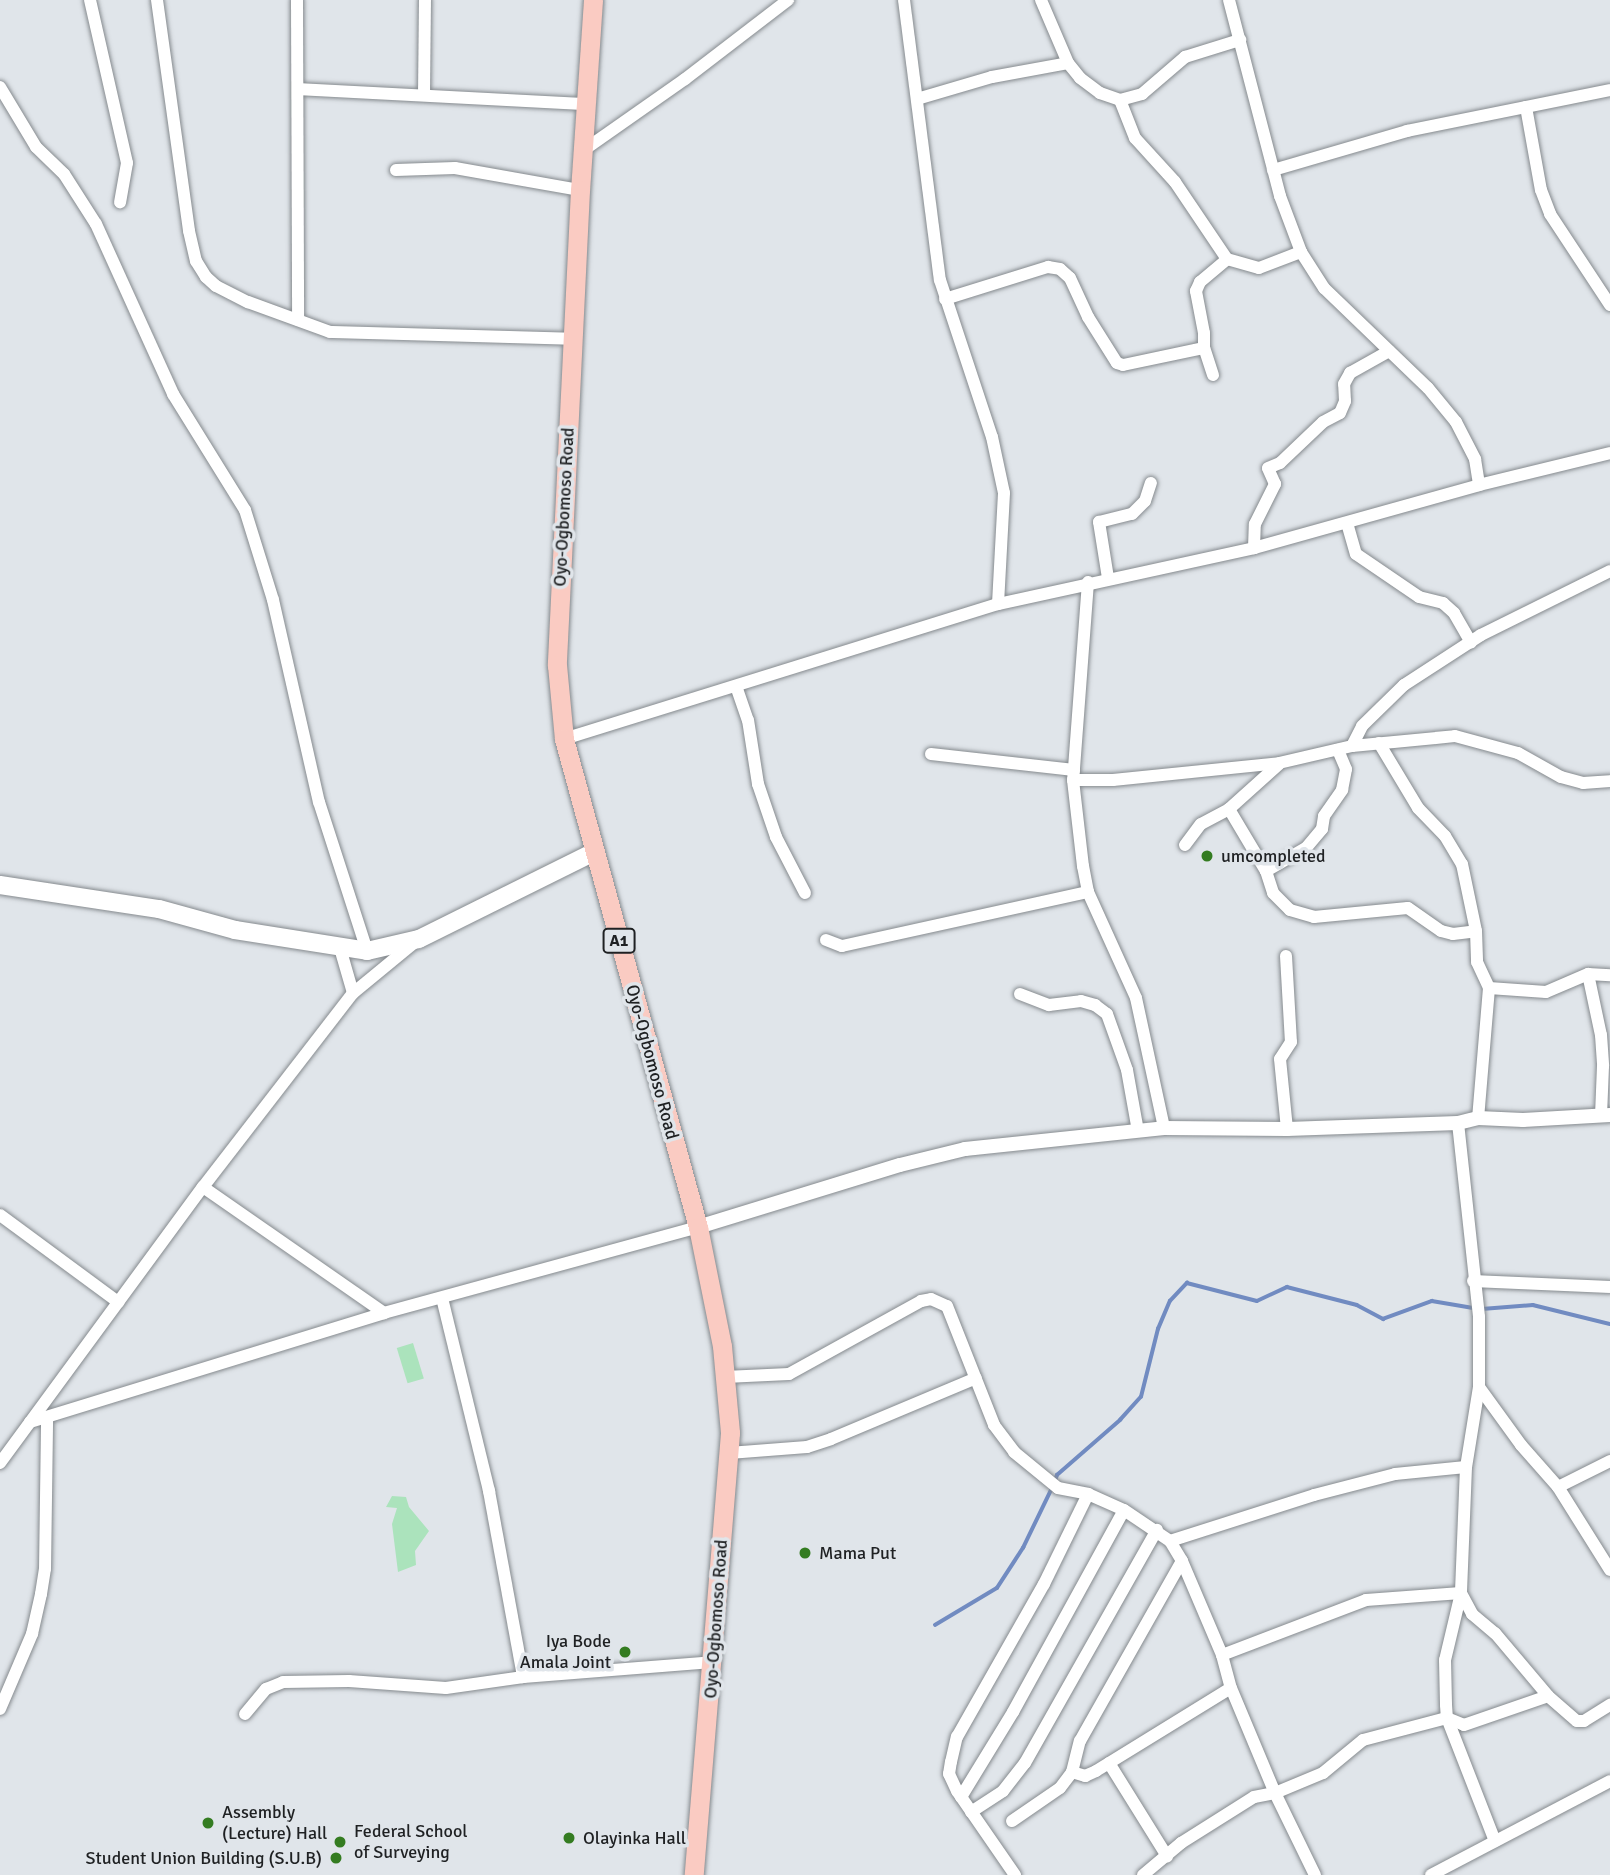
<!DOCTYPE html>
<style>
body{margin:0}
#map{position:relative;width:1610px;height:1875px;overflow:hidden;background:#e0e5ea;font-family:Signika,sans-serif}
div>[style]{position:absolute}
[style*='--x']{left:calc(var(--x)*1px);top:calc(var(--y)*1px);width:calc(var(--w)*1px);rotate:calc(var(--a)*1deg)}
.green>*{inset:0;background:#abe3bc;transform-origin:0 0}
.stream>*{height:3.5px;margin:-1.75px;padding:0 1.75px;transform-origin:1.75px;border-radius:1.75px;background:#718bc1}
.roads{filter:drop-shadow(0 0 2px #858a8e) drop-shadow(0 0 2px #858a8e)}
.minor>*{height:12px;margin:-6px;padding:0 6px;transform-origin:6px;border-radius:6px;background:#fff}
.tertiary>*{height:14px;margin:-7px;padding:0 7px;transform-origin:7px;border-radius:7px;background:#fff}
.secondary>*{height:18px;margin:-9px;padding:0 9px;transform-origin:9px;border-radius:9px;background:#fff}
.trunk>*{height:19px;margin:-9.5px;padding:0 9.5px;transform-origin:9.5px;border-radius:9.5px;background:#facbc2}
.dots>*{width:19px;height:19px;translate:-50% -50%;box-sizing:border-box;border:4px solid #e0e5ea;border-radius:50%}
span{translate:-50% -50%;white-space:nowrap;text-align:center;line-height:1.15;-webkit-text-stroke:7px #e0e5ea;paint-order:stroke}
.shield-label span{padding:2px 5px;background:#e0e5ea;border:2px solid;border-radius:5px;-webkit-text-stroke-width:0}
.shield-label{font-size:16px;color:#1f2123;font-weight:700}
.street-label{font-size:18px;color:#1f2123}
.poi-label{font-size:18px;color:#1f2123}
.left{translate:0 -50%;text-align:left}
.right{translate:-100% -50%;text-align:right}
</style>
<div id="map">
<div class="green">
<div style="left:413px;top:1343px;width:37px;height:17px;rotate:73deg"></div>
<div style="clip-path:polygon(392px 1496px,406px 1497px,409px 1507px,429px 1531px,415px 1551px,416px 1565px,398px 1572px,392px 1524px,397px 1508px,386px 1507px)"></div>
</div>
<div class="stream">
<div style="--x:1482;--y:1309;--w:51;--a:-4.5"></div>
<div style="--x:1533;--y:1305;--w:79;--a:13.9"></div>
<div style="--x:1055;--y:1481;--w:6;--a:-72"></div>
<div style="--x:1057;--y:1475;--w:84;--a:-41.1"></div>
<div style="--x:1120;--y:1420;--w:31;--a:-48"></div>
<div style="--x:1141;--y:1397;--w:70;--a:-76"></div>
<div style="--x:1158;--y:1329;--w:30;--a:-67"></div>
<div style="--x:1170;--y:1301;--w:25;--a:-47"></div>
<div style="--x:1187;--y:1283;--w:72;--a:14.4"></div>
<div style="--x:1257;--y:1301;--w:33;--a:-25"></div>
<div style="--x:1287;--y:1287;--w:72;--a:14.4"></div>
<div style="--x:1357;--y:1305;--w:30;--a:28"></div>
<div style="--x:1383;--y:1319;--w:52;--a:-20.2"></div>
<div style="--x:1432;--y:1301;--w:43;--a:9.5"></div>
<div style="--x:935;--y:1625;--w:72;--a:-30.8"></div>
<div style="--x:997;--y:1588;--w:48;--a:-57"></div>
<div style="--x:1023;--y:1548;--w:67;--a:-64.2"></div>
</div>
<div class="roads">
<div class="minor">
<div style="--x:90;--y:0;--w:167;--a:77.2"></div>
<div style="--x:127;--y:163;--w:40;--a:100"></div>
<div style="--x:157;--y:0;--w:233;--a:82.1"></div>
<div style="--x:189;--y:231;--w:31;--a:77"></div>
<div style="--x:196;--y:261;--w:19;--a:58"></div>
<div style="--x:206;--y:277;--w:13;--a:42"></div>
<div style="--x:216;--y:286;--w:36;--a:27"></div>
<div style="--x:248;--y:302;--w:87;--a:20.1"></div>
<div style="--x:330;--y:332;--w:244;--a:1.6"></div>
<div style="--x:297;--y:0;--w:320;--a:89.8"></div>
<div style="--x:904;--y:0;--w:282;--a:82.7"></div>
<div style="--x:940;--y:280;--w:165;--a:71.7"></div>
<div style="--x:992;--y:437;--w:57;--a:77.9"></div>
<div style="--x:1004;--y:493;--w:111;--a:93.1"></div>
<div style="--x:1041;--y:0;--w:69;--a:66.8"></div>
<div style="--x:1068;--y:63;--w:19;--a:51"></div>
<div style="--x:1080;--y:78;--w:25;--a:37"></div>
<div style="--x:1100;--y:93;--w:21;--a:19"></div>
<div style="--x:1120;--y:100;--w:23;--a:-15"></div>
<div style="--x:1142;--y:94;--w:57;--a:-40.7"></div>
<div style="--x:1185;--y:57;--w:58;--a:-17.2"></div>
<div style="--x:1229;--y:0;--w:203;--a:75.4"></div>
<div style="--x:1280;--y:196;--w:60;--a:69.4"></div>
<div style="--x:1301;--y:252;--w:43;--a:57.4"></div>
<div style="--x:1324;--y:288;--w:144;--a:43.9"></div>
<div style="--x:1428;--y:388;--w:44;--a:50.5"></div>
<div style="--x:1456;--y:422;--w:42;--a:62.8"></div>
<div style="--x:1475;--y:459;--w:26;--a:81"></div>
<div style="--x:0;--y:87;--w:70;--a:59"></div>
<div style="--x:36;--y:147;--w:39;--a:44"></div>
<div style="--x:64;--y:174;--w:59;--a:57.4"></div>
<div style="--x:96;--y:224;--w:187;--a:65.6"></div>
<div style="--x:173;--y:394;--w:137;--a:58.2"></div>
<div style="--x:245;--y:510;--w:94;--a:72.7"></div>
<div style="--x:273;--y:600;--w:207;--a:77.2"></div>
<div style="--x:319;--y:802;--w:157;--a:72.1"></div>
<div style="--x:298;--y:89;--w:289;--a:3"></div>
<div style="--x:424;--y:94;--w:94;--a:-89.4"></div>
<div style="--x:917;--y:99;--w:78;--a:-16.3"></div>
<div style="--x:992;--y:77;--w:77;--a:-10.4"></div>
<div style="--x:1120;--y:100;--w:41;--a:68.5"></div>
<div style="--x:1135;--y:138;--w:59;--a:47.7"></div>
<div style="--x:1175;--y:182;--w:93;--a:56"></div>
<div style="--x:1227;--y:259;--w:33;--a:16"></div>
<div style="--x:1259;--y:268;--w:45;--a:-20.9"></div>
<div style="--x:1526;--y:107;--w:84;--a:79.8"></div>
<div style="--x:1541;--y:190;--w:26;--a:69"></div>
<div style="--x:1550;--y:214;--w:109;--a:56.6"></div>
<div style="--x:584;--y:150;--w:123;--a:-35.1"></div>
<div style="--x:685;--y:79;--w:130;--a:-37.5"></div>
<div style="--x:396;--y:170;--w:59;--a:-1.9"></div>
<div style="--x:455;--y:168;--w:127;--a:10"></div>
<div style="--x:1273;--y:170;--w:140;--a:-16.2"></div>
<div style="--x:1407;--y:131;--w:207;--a:-11.4"></div>
<div style="--x:945;--y:299;--w:108;--a:-17.3"></div>
<div style="--x:1048;--y:267;--w:12;--a:9"></div>
<div style="--x:1060;--y:269;--w:13;--a:42"></div>
<div style="--x:1070;--y:278;--w:43;--a:65.2"></div>
<div style="--x:1088;--y:317;--w:54;--a:57.8"></div>
<div style="--x:1117;--y:363;--w:6;--a:18"></div>
<div style="--x:1123;--y:365;--w:83;--a:-11.9"></div>
<div style="--x:1213;--y:375;--w:28;--a:-108"></div>
<div style="--x:1204;--y:348;--w:15;--a:-90"></div>
<div style="--x:1204;--y:333;--w:43;--a:-100.8"></div>
<div style="--x:1196;--y:291;--w:10;--a:-66"></div>
<div style="--x:1200;--y:282;--w:35;--a:-40"></div>
<div style="--x:1347;--y:523;--w:32;--a:74"></div>
<div style="--x:1356;--y:554;--w:76;--a:34.3"></div>
<div style="--x:1419;--y:597;--w:25;--a:14"></div>
<div style="--x:1443;--y:603;--w:15;--a:42"></div>
<div style="--x:1454;--y:613;--w:34;--a:60"></div>
<div style="--x:1254;--y:548;--w:24;--a:-88"></div>
<div style="--x:1255;--y:524;--w:45;--a:-63.4"></div>
<div style="--x:1275;--y:484;--w:17;--a:-114"></div>
<div style="--x:1268;--y:468;--w:13;--a:-23"></div>
<div style="--x:1280;--y:463;--w:59;--a:-43.6"></div>
<div style="--x:1323;--y:422;--w:19;--a:-28"></div>
<div style="--x:1340;--y:413;--w:13;--a:-67"></div>
<div style="--x:1345;--y:401;--w:17;--a:-93"></div>
<div style="--x:1344;--y:384;--w:13;--a:-61"></div>
<div style="--x:1350;--y:373;--w:45;--a:-29.4"></div>
<div style="--x:1108;--y:578;--w:57;--a:-99.1"></div>
<div style="--x:1099;--y:522;--w:34;--a:-14"></div>
<div style="--x:1132;--y:514;--w:18;--a:-45"></div>
<div style="--x:1145;--y:501;--w:19;--a:-72"></div>
<div style="--x:1088;--y:582;--w:199;--a:94.3"></div>
<div style="--x:1073;--y:780;--w:87;--a:83.4"></div>
<div style="--x:1083;--y:866;--w:26;--a:79"></div>
<div style="--x:1088;--y:892;--w:116;--a:65.6"></div>
<div style="--x:1136;--y:998;--w:133;--a:77.8"></div>
<div style="--x:736;--y:686;--w:36;--a:71"></div>
<div style="--x:748;--y:720;--w:65;--a:81.1"></div>
<div style="--x:758;--y:784;--w:56;--a:71.2"></div>
<div style="--x:776;--y:837;--w:63;--a:62.6"></div>
<div style="--x:564;--y:739;--w:455;--a:-17.3"></div>
<div style="--x:998;--y:604;--w:262;--a:-12.3"></div>
<div style="--x:1254;--y:548;--w:234;--a:-15.6"></div>
<div style="--x:1479;--y:485;--w:135;--a:-13.7"></div>
<div style="--x:1379;--y:743;--w:76;--a:59"></div>
<div style="--x:1418;--y:808;--w:39;--a:46"></div>
<div style="--x:1445;--y:836;--w:33;--a:59"></div>
<div style="--x:1462;--y:864;--w:68;--a:78.2"></div>
<div style="--x:1476;--y:931;--w:31;--a:88"></div>
<div style="--x:1477;--y:962;--w:29;--a:65"></div>
<div style="--x:1489;--y:988;--w:130;--a:94.8"></div>
<div style="--x:1352;--y:746;--w:22;--a:-63"></div>
<div style="--x:1362;--y:726;--w:59;--a:-44.3"></div>
<div style="--x:1404;--y:685;--w:92;--a:-33"></div>
<div style="--x:1481;--y:635;--w:144;--a:-26.4"></div>
<div style="--x:931;--y:754;--w:144;--a:6.4"></div>
<div style="--x:1073;--y:780;--w:40;--a:0"></div>
<div style="--x:1113;--y:780;--w:167;--a:-5.8"></div>
<div style="--x:1279;--y:763;--w:75;--a:-13.1"></div>
<div style="--x:1352;--y:746;--w:103;--a:-5.5"></div>
<div style="--x:1455;--y:736;--w:65;--a:15.1"></div>
<div style="--x:1518;--y:753;--w:49;--a:29.2"></div>
<div style="--x:1561;--y:777;--w:23;--a:15"></div>
<div style="--x:1583;--y:783;--w:27;--a:-4"></div>
<div style="--x:1229;--y:809;--w:72;--a:59.2"></div>
<div style="--x:1266;--y:871;--w:23;--a:72"></div>
<div style="--x:1273;--y:893;--w:24;--a:45"></div>
<div style="--x:1290;--y:910;--w:25;--a:16"></div>
<div style="--x:1314;--y:917;--w:94;--a:-5.5"></div>
<div style="--x:1408;--y:908;--w:40;--a:34.9"></div>
<div style="--x:1441;--y:931;--w:12;--a:14"></div>
<div style="--x:1453;--y:934;--w:23;--a:-7"></div>
<div style="--x:1185;--y:845;--w:26;--a:-53"></div>
<div style="--x:1201;--y:824;--w:32;--a:-28"></div>
<div style="--x:1229;--y:809;--w:67;--a:-42"></div>
<div style="--x:1266;--y:871;--w:46;--a:-29.9"></div>
<div style="--x:1306;--y:848;--w:25;--a:-50"></div>
<div style="--x:1322;--y:829;--w:13;--a:-81"></div>
<div style="--x:1324;--y:816;--w:32;--a:-55"></div>
<div style="--x:1342;--y:790;--w:21;--a:-79"></div>
<div style="--x:1346;--y:769;--w:21;--a:-113"></div>
<div style="--x:826;--y:940;--w:17;--a:21"></div>
<div style="--x:842;--y:946;--w:252;--a:-12.4"></div>
<div style="--x:340;--y:948;--w:47;--a:73.9"></div>
<div style="--x:1286;--y:956;--w:86;--a:86.7"></div>
<div style="--x:1291;--y:1042;--w:20;--a:123"></div>
<div style="--x:1280;--y:1059;--w:70;--a:84.3"></div>
<div style="--x:1588;--y:974;--w:62;--a:78"></div>
<div style="--x:1601;--y:1035;--w:31;--a:86"></div>
<div style="--x:1603;--y:1066;--w:49;--a:92.3"></div>
<div style="--x:1489;--y:988;--w:57;--a:4"></div>
<div style="--x:1546;--y:992;--w:46;--a:-23.2"></div>
<div style="--x:1588;--y:974;--w:22;--a:3"></div>
<div style="--x:1020;--y:994;--w:31;--a:21"></div>
<div style="--x:1049;--y:1005;--w:32;--a:-7"></div>
<div style="--x:1081;--y:1001;--w:15;--a:16"></div>
<div style="--x:1095;--y:1005;--w:15;--a:37"></div>
<div style="--x:1107;--y:1014;--w:59;--a:70.3"></div>
<div style="--x:1127;--y:1070;--w:62;--a:79.8"></div>
<div style="--x:1458;--y:1123;--w:195;--a:83.8"></div>
<div style="--x:1479;--y:1317;--w:70;--a:90"></div>
<div style="--x:1479;--y:1387;--w:81;--a:99.2"></div>
<div style="--x:1466;--y:1467;--w:126;--a:92.3"></div>
<div style="--x:1461;--y:1593;--w:69;--a:103.4"></div>
<div style="--x:1445;--y:1660;--w:45;--a:88.7"></div>
<div style="--x:1446;--y:1705;--w:13;--a:86"></div>
<div style="--x:1447;--y:1718;--w:132;--a:68.7"></div>
<div style="--x:203;--y:1187;--w:221;--a:34.8"></div>
<div style="--x:0;--y:1215;--w:147;--a:36.4"></div>
<div style="--x:1473;--y:1281;--w:137;--a:2.5"></div>
<div style="--x:442;--y:1298;--w:199;--a:76.3"></div>
<div style="--x:489;--y:1491;--w:189;--a:79.6"></div>
<div style="--x:725;--y:1377;--w:64;--a:-2.7"></div>
<div style="--x:789;--y:1374;--w:151;--a:-28.9"></div>
<div style="--x:921;--y:1301;--w:10;--a:-11"></div>
<div style="--x:931;--y:1299;--w:17;--a:24"></div>
<div style="--x:947;--y:1306;--w:128;--a:68.4"></div>
<div style="--x:994;--y:1425;--w:34;--a:53"></div>
<div style="--x:1014;--y:1452;--w:57;--a:39.3"></div>
<div style="--x:1058;--y:1488;--w:31;--a:11"></div>
<div style="--x:1088;--y:1494;--w:39;--a:24"></div>
<div style="--x:1124;--y:1510;--w:55;--a:34"></div>
<div style="--x:1170;--y:1541;--w:23;--a:59"></div>
<div style="--x:1182;--y:1561;--w:102;--a:66.9"></div>
<div style="--x:1222;--y:1655;--w:34;--a:75"></div>
<div style="--x:1231;--y:1688;--w:114;--a:67.3"></div>
<div style="--x:1275;--y:1793;--w:91;--a:64"></div>
<div style="--x:1479;--y:1387;--w:72;--a:54.1"></div>
<div style="--x:1521;--y:1445;--w:56;--a:48.6"></div>
<div style="--x:1558;--y:1487;--w:98;--a:57.9"></div>
<div style="--x:30;--y:1422;--w:370;--a:-17.1"></div>
<div style="--x:384;--y:1313;--w:326;--a:-15.3"></div>
<div style="--x:729;--y:1453;--w:78;--a:-4.4"></div>
<div style="--x:807;--y:1447;--w:25;--a:-18"></div>
<div style="--x:831;--y:1439;--w:157;--a:-22.8"></div>
<div style="--x:0;--y:1463;--w:343;--a:-53.7"></div>
<div style="--x:203;--y:1187;--w:245;--a:-52.3"></div>
<div style="--x:353;--y:993;--w:80;--a:-39.4"></div>
<div style="--x:1558;--y:1487;--w:58;--a:-26.6"></div>
<div style="--x:1170;--y:1541;--w:151;--a:-17.7"></div>
<div style="--x:1314;--y:1495;--w:84;--a:-14.5"></div>
<div style="--x:1395;--y:1474;--w:71;--a:-5.6"></div>
<div style="--x:1222;--y:1655;--w:154;--a:-20.9"></div>
<div style="--x:1366;--y:1600;--w:95;--a:-4.2"></div>
<div style="--x:1461;--y:1593;--w:24;--a:62"></div>
<div style="--x:1472;--y:1614;--w:30;--a:40"></div>
<div style="--x:1495;--y:1633;--w:82;--a:49.9"></div>
<div style="--x:1548;--y:1696;--w:38;--a:41"></div>
<div style="--x:1577;--y:1721;--w:7;--a:0"></div>
<div style="--x:1584;--y:1721;--w:31;--a:-32"></div>
<div style="--x:0;--y:1709;--w:82;--a:-66.9"></div>
<div style="--x:32;--y:1634;--w:41;--a:-77.3"></div>
<div style="--x:41;--y:1594;--w:25;--a:-81"></div>
<div style="--x:45;--y:1569;--w:152;--a:-89.2"></div>
<div style="--x:245;--y:1714;--w:33;--a:-50"></div>
<div style="--x:266;--y:1689;--w:18;--a:-22"></div>
<div style="--x:283;--y:1682;--w:66;--a:-0.9"></div>
<div style="--x:349;--y:1681;--w:97;--a:4.1"></div>
<div style="--x:446;--y:1688;--w:78;--a:-8.1"></div>
<div style="--x:523;--y:1677;--w:190;--a:-4.5"></div>
<div style="--x:1109;--y:1763;--w:110;--a:58.1"></div>
<div style="--x:1072;--y:1772;--w:14;--a:17"></div>
<div style="--x:1085;--y:1776;--w:12;--a:-24"></div>
<div style="--x:1096;--y:1771;--w:158;--a:-31.6"></div>
<div style="--x:961;--y:1797;--w:100;--a:-58.5"></div>
<div style="--x:1013;--y:1712;--w:230;--a:-61.2"></div>
<div style="--x:971;--y:1812;--w:38;--a:-33"></div>
<div style="--x:1003;--y:1791;--w:36;--a:-52"></div>
<div style="--x:1025;--y:1763;--w:268;--a:-60.5"></div>
<div style="--x:1012;--y:1821;--w:58;--a:-34.5"></div>
<div style="--x:1060;--y:1788;--w:20;--a:-53"></div>
<div style="--x:1072;--y:1772;--w:32;--a:-76"></div>
<div style="--x:1080;--y:1741;--w:207;--a:-60.5"></div>
<div style="--x:1015;--y:1875;--w:102;--a:-124.6"></div>
<div style="--x:957;--y:1791;--w:19;--a:-115"></div>
<div style="--x:949;--y:1774;--w:12;--a:-81"></div>
<div style="--x:951;--y:1762;--w:26;--a:-77"></div>
<div style="--x:957;--y:1737;--w:176;--a:-60.4"></div>
<div style="--x:1044;--y:1584;--w:100;--a:-63.9"></div>
<div style="--x:1143;--y:1875;--w:50;--a:-40.1"></div>
<div style="--x:1181;--y:1843;--w:86;--a:-32.2"></div>
<div style="--x:1254;--y:1797;--w:21;--a:-11"></div>
<div style="--x:1275;--y:1793;--w:52;--a:-22.6"></div>
<div style="--x:1323;--y:1773;--w:52;--a:-39.5"></div>
<div style="--x:1363;--y:1740;--w:87;--a:-14.7"></div>
<div style="--x:1447;--y:1718;--w:18;--a:22"></div>
<div style="--x:1464;--y:1725;--w:89;--a:-19"></div>
<div style="--x:1431;--y:1875;--w:202;--a:-27.7"></div>
</div>
<div class="tertiary">
<div style="--x:698;--y:1227;--w:211;--a:-17.1"></div>
<div style="--x:900;--y:1165;--w:67;--a:-13.8"></div>
<div style="--x:965;--y:1149;--w:200;--a:-6"></div>
<div style="--x:1164;--y:1128;--w:123;--a:0.5"></div>
<div style="--x:1287;--y:1129;--w:171;--a:-2"></div>
<div style="--x:1458;--y:1123;--w:21;--a:-14"></div>
<div style="--x:1478;--y:1118;--w:45;--a:2.5"></div>
<div style="--x:1523;--y:1120;--w:87;--a:-3.3"></div>
</div>
<div class="secondary">
<div style="--x:0;--y:885;--w:161;--a:8.6"></div>
<div style="--x:159;--y:909;--w:79;--a:15.4"></div>
<div style="--x:235;--y:930;--w:134;--a:9"></div>
<div style="--x:367;--y:951;--w:53;--a:-13"></div>
<div style="--x:419;--y:939;--w:195;--a:-26.4"></div>
</div>
<div class="trunk">
<div style="--x:593;--y:0;--w:190;--a:93.9"></div>
<div style="--x:580;--y:190;--w:476;--a:92.8"></div>
<div style="--x:557;--y:665;--w:74;--a:84.6"></div>
<div style="--x:564;--y:739;--w:506;--a:74.65"></div>
<div style="--x:698;--y:1227;--w:121;--a:78.6"></div>
<div style="--x:722;--y:1346;--w:87;--a:84.7"></div>
<div style="--x:730;--y:1433;--w:443;--a:94.7"></div>
</div>
</div>
<div class="dots">
<div style="left:1207px;top:856px;background:#347c21"></div>
<div style="left:805px;top:1553px;background:#347c21"></div>
<div style="left:625px;top:1652px;background:#347c21"></div>
<div style="left:208px;top:1823px;background:#347c21"></div>
<div style="left:569px;top:1838px;background:#347c21"></div>
<div style="left:340px;top:1842px;background:#347c21"></div>
<div style="left:336px;top:1858px;background:#347c21"></div>
</div>
<div class="shield-label">
<span style="left:619px;top:941px">A1</span>
</div>
<div class="street-label">
<span style="left:564px;top:507px;rotate:-87deg">Oyo-Ogbomoso Road</span>
<span style="left:652px;top:1062px;rotate:75deg">Oyo-Ogbomoso Road</span>
<span style="left:716px;top:1619px;rotate:-86deg">Oyo-Ogbomoso Road</span>
</div>
<div class="poi-label">
<span class="left" style="left:1221px;top:856px">umcompleted</span>
<span class="left" style="left:819px;top:1553px">Mama Put</span>
<span class="right" style="left:611px;top:1652px">Iya Bode<br>Amala Joint</span>
<span class="left" style="left:222px;top:1823px">Assembly<br>(Lecture) Hall</span>
<span class="left" style="left:354px;top:1842px">Federal School<br>of Surveying</span>
<span class="left" style="left:583px;top:1838px">Olayinka Hall</span>
<span class="right" style="left:322px;top:1858px">Student Union Building (S.U.B)</span>
</div>
</div>
